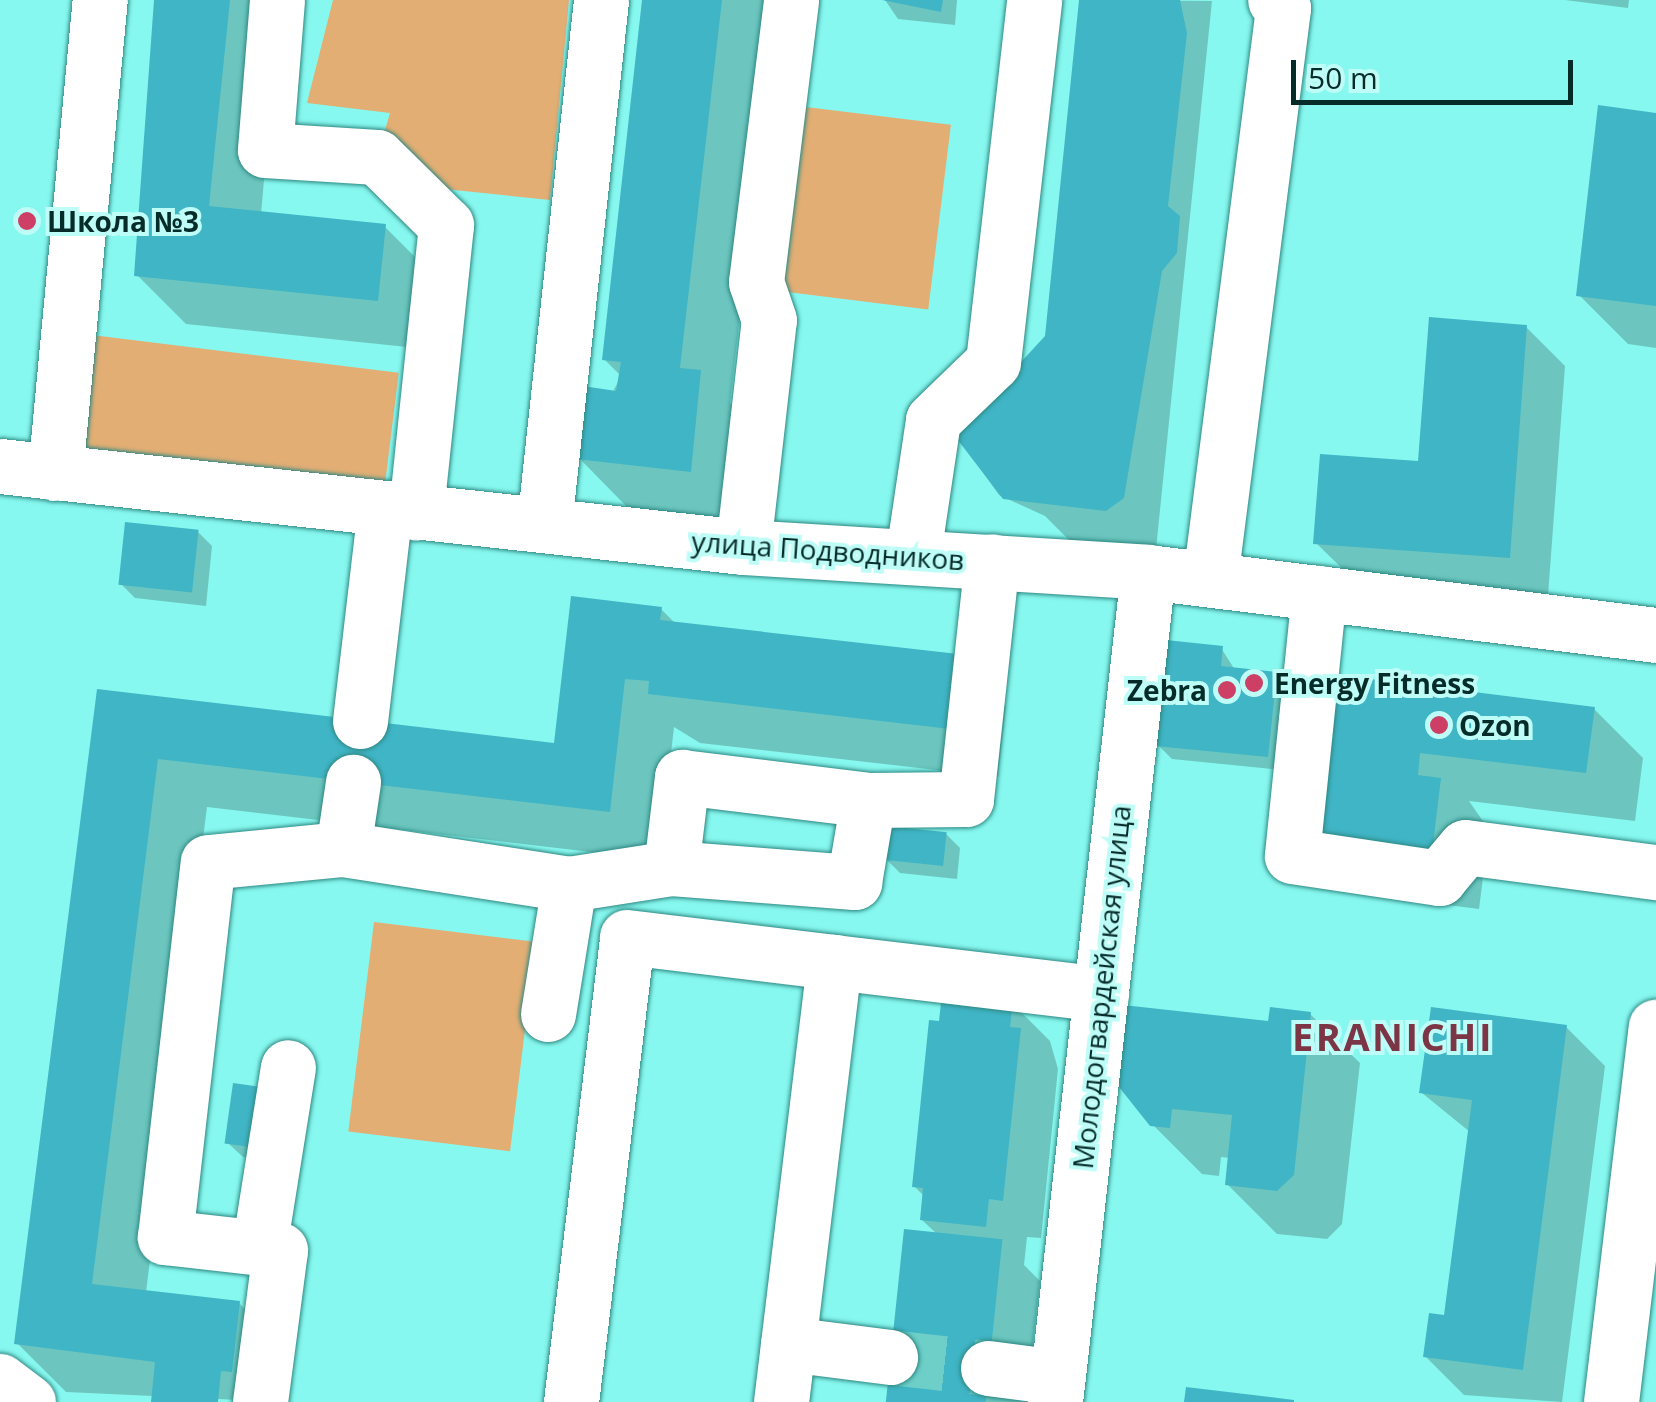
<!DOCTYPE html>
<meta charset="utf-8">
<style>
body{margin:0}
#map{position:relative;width:1656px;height:1402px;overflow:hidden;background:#87f8ef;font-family:"Open Sans",sans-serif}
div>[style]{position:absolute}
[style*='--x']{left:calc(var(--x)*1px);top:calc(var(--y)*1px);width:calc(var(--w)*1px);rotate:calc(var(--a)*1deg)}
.green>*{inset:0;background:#e3ae74;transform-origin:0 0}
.shadow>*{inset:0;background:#0003}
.building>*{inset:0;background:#40b5c6;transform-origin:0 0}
.minor-tunnel>*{height:55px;margin-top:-27.5px;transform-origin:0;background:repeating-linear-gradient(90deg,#6dcfc8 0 55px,transparent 0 83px)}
.roads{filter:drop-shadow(0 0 2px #2e8882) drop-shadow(0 0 2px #2e8882)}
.minor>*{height:55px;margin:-27.5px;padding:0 27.5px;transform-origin:27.5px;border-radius:27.5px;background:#fff}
.dots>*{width:28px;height:28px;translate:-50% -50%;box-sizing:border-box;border:5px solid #befdf7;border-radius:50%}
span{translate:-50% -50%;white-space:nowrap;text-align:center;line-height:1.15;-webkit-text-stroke:8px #befdf7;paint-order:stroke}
.poi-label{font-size:28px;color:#062c2a;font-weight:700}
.left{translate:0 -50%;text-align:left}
.right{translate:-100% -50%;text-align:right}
.street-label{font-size:28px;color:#062c2a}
.district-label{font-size:38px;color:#7c3545;font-weight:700;letter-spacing:2.5px}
.scale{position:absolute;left:1291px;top:60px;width:282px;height:45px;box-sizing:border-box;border:5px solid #062c2a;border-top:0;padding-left:12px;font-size:30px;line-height:35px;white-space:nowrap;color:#062c2a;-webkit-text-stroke:8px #befdf7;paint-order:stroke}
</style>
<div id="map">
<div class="green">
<div style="clip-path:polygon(333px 0,569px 0,550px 200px,405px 185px,377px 157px,390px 113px,307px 103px)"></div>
<div style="left:806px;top:107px;width:146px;height:186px;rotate:7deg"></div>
<div style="left:92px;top:335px;width:309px;height:118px;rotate:7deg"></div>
<div style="left:374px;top:922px;width:163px;height:211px;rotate:7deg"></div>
</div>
<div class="shadow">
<div style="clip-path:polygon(158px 0,280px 0,261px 214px,385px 227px,434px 276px,426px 349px,186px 324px,137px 275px)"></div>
<div style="clip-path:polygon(645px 0,776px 0,730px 403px,750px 422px,740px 520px,628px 508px,579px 458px,621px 376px,604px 359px)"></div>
<div style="clip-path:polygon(885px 0,957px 0,955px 25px,898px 19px)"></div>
<div style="clip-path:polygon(1082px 0,1212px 1px,1155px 559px,1080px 551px,1045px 516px,999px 495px,957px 436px,1047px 337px)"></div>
<div style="clip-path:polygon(1565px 0,1629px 0,1628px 8px)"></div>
<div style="clip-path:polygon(1656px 115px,1656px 348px,1628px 344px,1579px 295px)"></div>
<div style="clip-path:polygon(1526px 327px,1565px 366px,1548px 596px,1355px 581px,1316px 543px,1421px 464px)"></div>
<div style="clip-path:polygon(198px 532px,212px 546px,206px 606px,135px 598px,121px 584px)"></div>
<div style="clip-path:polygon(661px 609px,676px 624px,957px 656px,1006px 706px,998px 777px,700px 743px,674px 727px,659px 860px,207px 807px,146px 1292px,239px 1303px,288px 1353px,282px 1402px,66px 1392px,17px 1343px,99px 692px,557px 746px)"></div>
<div style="clip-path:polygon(1221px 648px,1235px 670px,1276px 674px,1290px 689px,1282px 770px,1172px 759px,1158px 745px)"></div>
<div style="clip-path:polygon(1341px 677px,1594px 709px,1643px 758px,1635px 821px,1469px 801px,1489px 830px,1479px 909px,1369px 895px)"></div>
<div style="clip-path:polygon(946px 834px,960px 848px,957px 879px,900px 873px,886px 859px)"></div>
<div style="clip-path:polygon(1011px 1002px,1050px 1041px,1058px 1069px,1041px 1238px,1027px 1237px,1024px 1265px,1040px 1281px,1026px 1402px,887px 1402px,938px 1235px,922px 1220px,924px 1196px,914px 1186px,941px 1024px)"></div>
<div style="clip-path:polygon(1310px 1014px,1360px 1063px,1342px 1224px,1327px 1239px,1277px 1234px,1227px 1184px,1230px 1158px,1221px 1157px,1219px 1176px,1202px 1174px,1152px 1124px,1270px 1023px)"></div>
<div style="clip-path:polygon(1566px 1027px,1605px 1066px,1562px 1402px,1464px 1395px,1425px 1356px,1446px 1318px,1470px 1132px,1422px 1093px)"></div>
<div style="clip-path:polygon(235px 1086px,273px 1161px,243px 1157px,228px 1143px)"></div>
</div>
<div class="building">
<div style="clip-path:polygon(154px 0,230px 0,209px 206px,386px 224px,378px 301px,134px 276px)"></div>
<div style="clip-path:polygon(642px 0,722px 0,680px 368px,701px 370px,691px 472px,576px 459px,583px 386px,616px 391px,621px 362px,602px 360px)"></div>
<div style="clip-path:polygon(882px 0,943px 0,941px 12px)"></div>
<div style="clip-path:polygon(1079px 0,1180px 0,1187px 33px,1168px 206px,1180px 216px,1177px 253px,1162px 271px,1124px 498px,1106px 511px,1003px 499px,954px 435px,1045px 336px)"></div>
<div style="clip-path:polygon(1598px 105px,1656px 113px,1656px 306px,1576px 296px)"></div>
<div style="clip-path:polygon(1429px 317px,1527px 325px,1510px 558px,1313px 544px,1320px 454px,1418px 461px)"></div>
<div style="left:125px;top:522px;width:74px;height:63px;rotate:6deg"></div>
<div style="clip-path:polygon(571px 596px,662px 607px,660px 620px,958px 654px,950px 729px,648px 694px,649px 681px,625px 679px,610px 812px,158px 759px,92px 1284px,240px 1301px,232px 1372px,221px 1371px,218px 1402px,151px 1402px,155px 1362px,14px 1344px,97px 689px,554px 743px)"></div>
<div style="clip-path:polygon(1166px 640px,1223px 646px,1221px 666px,1277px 672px,1268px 757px,1155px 746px)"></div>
<div style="clip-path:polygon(1338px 675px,1595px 707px,1586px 773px,1420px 753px,1418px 775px,1441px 778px,1431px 861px,1317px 847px)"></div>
<div style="left:887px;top:826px;width:60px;height:34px;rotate:6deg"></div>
<div style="clip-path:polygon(942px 993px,1013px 1000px,1010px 1027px,1021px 1028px,1003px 1201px,989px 1199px,986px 1227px,920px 1220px,923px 1188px,912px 1187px,929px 1020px,939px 1021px)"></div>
<div style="clip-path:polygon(1123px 1005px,1268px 1021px,1270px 1007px,1311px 1012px,1294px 1175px,1277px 1191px,1225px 1185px,1232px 1115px,1172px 1109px,1170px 1128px,1150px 1126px,1115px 1082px)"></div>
<div style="clip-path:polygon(1431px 1007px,1567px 1025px,1523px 1370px,1423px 1357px,1429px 1313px,1444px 1315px,1472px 1100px,1419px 1093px)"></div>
<div style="left:233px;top:1083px;width:34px;height:61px;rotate:8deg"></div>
<div style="left:904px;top:1229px;width:99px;height:174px;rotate:6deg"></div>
<div style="clip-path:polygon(1186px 1387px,1294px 1400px,1294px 1402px,1184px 1402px)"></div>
</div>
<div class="minor-tunnel">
<div style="--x:890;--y:1357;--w:99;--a:6.4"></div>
</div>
<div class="roads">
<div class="minor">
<div style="--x:277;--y:0;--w:150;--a:94.6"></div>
<div style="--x:265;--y:150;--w:112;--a:3.6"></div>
<div style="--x:377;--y:157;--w:97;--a:44.6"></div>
<div style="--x:446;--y:225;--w:289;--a:96"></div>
<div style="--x:0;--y:466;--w:747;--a:6.22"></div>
<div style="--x:743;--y:547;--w:406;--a:3.5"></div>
<div style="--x:1148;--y:572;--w:512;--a:7.07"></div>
<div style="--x:55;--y:473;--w:475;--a:-84.6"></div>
<div style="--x:544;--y:525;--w:528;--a:-83.8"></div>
<div style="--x:743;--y:547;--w:228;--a:-83.5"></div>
<div style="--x:769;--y:320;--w:40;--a:-108.9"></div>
<div style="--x:756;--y:282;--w:284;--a:-82.9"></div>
<div style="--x:913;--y:554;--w:135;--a:-81.5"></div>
<div style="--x:933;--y:420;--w:83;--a:-44"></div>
<div style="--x:993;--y:362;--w:364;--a:-83.5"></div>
<div style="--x:1210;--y:579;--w:576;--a:-82.71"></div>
<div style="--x:1283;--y:8;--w:11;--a:-135"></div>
<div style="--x:1319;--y:593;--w:264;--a:95.9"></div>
<div style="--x:1292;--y:856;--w:149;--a:8.5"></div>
<div style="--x:1439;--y:878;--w:40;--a:-50"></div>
<div style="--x:1465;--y:847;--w:193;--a:7.5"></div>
<div style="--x:360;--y:721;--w:214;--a:-83.3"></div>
<div style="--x:343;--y:849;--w:68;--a:-81.5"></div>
<div style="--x:671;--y:868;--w:92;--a:-83.1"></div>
<div style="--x:682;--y:777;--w:187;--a:7"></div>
<div style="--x:868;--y:800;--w:98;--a:-0.6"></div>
<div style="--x:966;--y:799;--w:239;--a:-83.8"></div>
<div style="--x:548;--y:1014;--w:132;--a:-80.8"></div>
<div style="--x:569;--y:884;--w:103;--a:-8.9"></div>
<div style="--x:671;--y:868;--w:184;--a:4.4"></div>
<div style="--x:854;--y:882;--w:83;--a:-80.3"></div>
<div style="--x:259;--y:1248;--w:183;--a:-80.9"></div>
<div style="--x:788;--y:1344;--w:103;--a:7.3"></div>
<div style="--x:988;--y:1368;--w:70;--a:7.4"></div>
<div style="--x:0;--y:1381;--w:35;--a:37"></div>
<div style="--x:260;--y:1402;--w:153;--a:-82.5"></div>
<div style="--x:280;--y:1250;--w:116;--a:-173.6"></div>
<div style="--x:165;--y:1237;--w:377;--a:-83.5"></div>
<div style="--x:208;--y:862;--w:136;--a:-5.5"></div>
<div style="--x:343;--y:849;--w:229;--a:8.8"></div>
<div style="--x:571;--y:1402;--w:468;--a:-83.1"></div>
<div style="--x:627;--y:937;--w:209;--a:6.9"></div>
<div style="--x:781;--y:1402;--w:443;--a:-83.1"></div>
<div style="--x:834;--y:962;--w:269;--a:6.8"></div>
<div style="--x:1055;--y:1402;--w:835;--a:-83.61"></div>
<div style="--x:1611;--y:1402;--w:378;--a:-83.2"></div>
</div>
</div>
<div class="dots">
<div style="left:27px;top:221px;background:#cd3f65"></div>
<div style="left:1254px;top:683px;background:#cd3f65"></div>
<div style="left:1227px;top:690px;background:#cd3f65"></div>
<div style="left:1439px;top:725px;background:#cd3f65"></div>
</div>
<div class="poi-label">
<span class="left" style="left:47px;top:221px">Школа №3</span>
<span class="left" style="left:1274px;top:683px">Energy Fitness</span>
<span class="right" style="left:1207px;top:690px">Zebra</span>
<span class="left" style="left:1459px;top:725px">Ozon</span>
</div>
<div class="street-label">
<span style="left:828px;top:550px;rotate:4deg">улица Подводников</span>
<span style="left:1101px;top:987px;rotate:-84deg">Молодогвардейская улица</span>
</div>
<div class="district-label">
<span style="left:1393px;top:1037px">ERANICHI</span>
</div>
<div class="scale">50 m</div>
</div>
